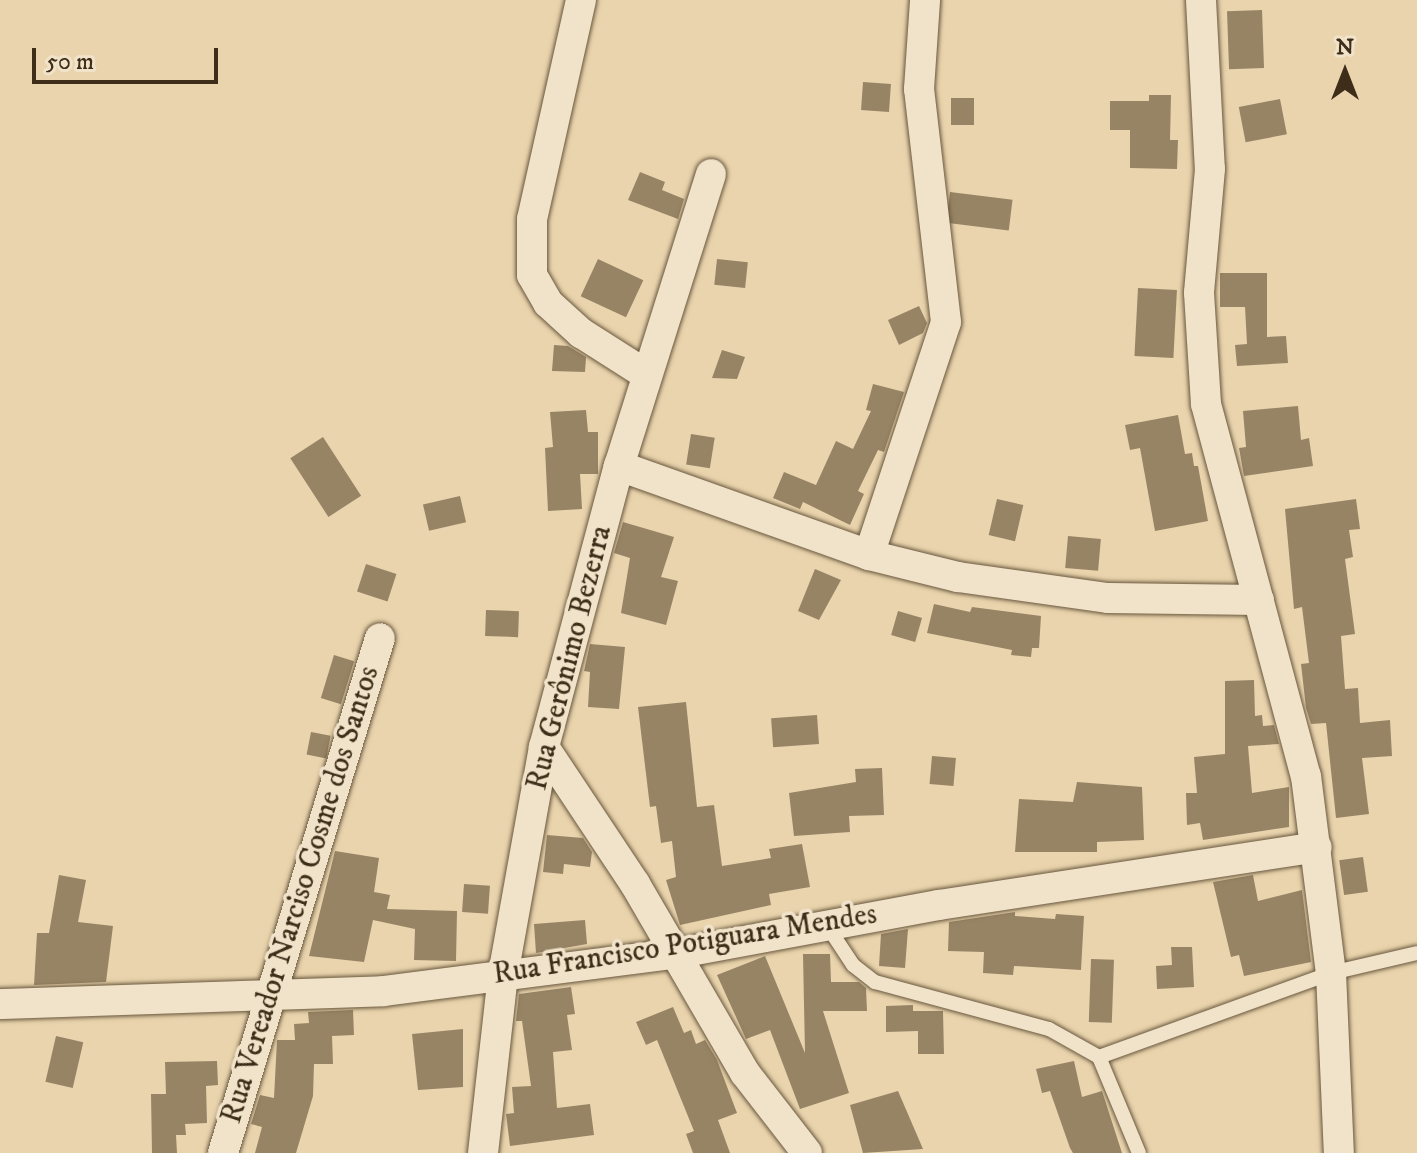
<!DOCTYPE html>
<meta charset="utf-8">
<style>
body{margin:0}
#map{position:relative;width:1417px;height:1153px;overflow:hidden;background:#e9d4ad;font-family:"IM FELL DW Pica",serif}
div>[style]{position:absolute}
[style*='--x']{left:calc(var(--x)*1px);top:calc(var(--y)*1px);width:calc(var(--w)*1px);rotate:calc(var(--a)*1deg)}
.building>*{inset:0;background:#978465;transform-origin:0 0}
.roads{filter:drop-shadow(0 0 2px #69573d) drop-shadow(0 0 2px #69573d)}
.service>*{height:14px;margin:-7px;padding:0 7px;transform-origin:7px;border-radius:7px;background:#f1e3ca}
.minor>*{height:30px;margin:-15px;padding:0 15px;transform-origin:15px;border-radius:15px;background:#f1e3ca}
span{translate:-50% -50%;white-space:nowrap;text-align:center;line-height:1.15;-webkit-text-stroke:7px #f1e3ca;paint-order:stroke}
.street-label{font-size:30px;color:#3e2d18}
.north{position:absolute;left:1305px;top:32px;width:80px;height:80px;-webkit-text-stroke:6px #f1e3ca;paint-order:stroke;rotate:0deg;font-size:22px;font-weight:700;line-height:32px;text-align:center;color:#3e2d18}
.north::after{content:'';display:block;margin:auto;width:28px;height:36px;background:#3e2d18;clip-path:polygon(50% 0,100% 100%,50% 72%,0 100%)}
.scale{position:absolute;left:32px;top:48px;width:186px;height:36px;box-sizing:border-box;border:4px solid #3e2d18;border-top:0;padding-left:10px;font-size:24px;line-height:28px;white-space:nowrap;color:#3e2d18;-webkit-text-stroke:6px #f1e3ca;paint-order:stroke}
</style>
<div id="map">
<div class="building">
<div style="left:1262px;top:10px;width:58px;height:35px;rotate:88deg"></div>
<div style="left:863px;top:82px;width:28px;height:28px;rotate:4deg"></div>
<div style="clip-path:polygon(1149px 95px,1171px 95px,1170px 140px,1178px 140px,1177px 169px,1130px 168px,1130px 130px,1110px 130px,1110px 101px,1149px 101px)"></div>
<div style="left:951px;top:98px;width:23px;height:27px"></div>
<div style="left:1280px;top:99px;width:36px;height:42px;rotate:79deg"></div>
<div style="clip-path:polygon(640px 172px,665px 182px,662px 190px,684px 199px,678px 219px,628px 200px)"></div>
<div style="left:950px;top:192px;width:63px;height:31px;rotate:7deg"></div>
<div style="left:598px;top:259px;width:50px;height:41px;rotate:25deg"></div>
<div style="left:717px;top:259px;width:31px;height:26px;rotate:6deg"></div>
<div style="clip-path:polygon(1220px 273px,1267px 273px,1267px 337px,1286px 336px,1288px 363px,1237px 366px,1235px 345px,1247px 344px,1245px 307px,1220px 307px)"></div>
<div style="left:1138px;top:288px;width:39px;height:68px;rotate:3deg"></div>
<div style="clip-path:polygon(919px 306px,927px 323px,923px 333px,899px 345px,888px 320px)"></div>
<div style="clip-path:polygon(554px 345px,568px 346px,586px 357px,585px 372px,552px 371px)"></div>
<div style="clip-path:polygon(722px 350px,745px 357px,737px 379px,712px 378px)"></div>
<div style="clip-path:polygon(873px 384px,904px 392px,884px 452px,878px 450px,858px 491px,864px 494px,850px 525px,803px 502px,800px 509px,773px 498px,784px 472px,816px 485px,836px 441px,853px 449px,871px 411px,866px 410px)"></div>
<div style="clip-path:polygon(1298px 406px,1301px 440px,1309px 438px,1313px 466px,1244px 476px,1239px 448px,1246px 447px,1243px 411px)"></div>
<div style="clip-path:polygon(586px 410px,588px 432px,598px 432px,598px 474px,580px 474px,582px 509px,548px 511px,545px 448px,553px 447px,550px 412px)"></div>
<div style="clip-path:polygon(1178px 415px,1185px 454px,1192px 453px,1194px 466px,1198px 466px,1208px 521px,1155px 531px,1140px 448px,1130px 450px,1125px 425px)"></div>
<div style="left:691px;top:434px;width:24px;height:31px;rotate:9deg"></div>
<div style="left:323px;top:437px;width:70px;height:39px;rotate:57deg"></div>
<div style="left:460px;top:496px;width:27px;height:38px;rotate:77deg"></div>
<div style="left:997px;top:499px;width:27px;height:37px;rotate:13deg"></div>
<div style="clip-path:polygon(1356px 499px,1360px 529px,1349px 530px,1353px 557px,1345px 559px,1355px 634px,1341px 636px,1345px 689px,1358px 688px,1360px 723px,1390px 720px,1392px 756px,1362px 758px,1369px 814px,1336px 818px,1326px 723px,1311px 724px,1306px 708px,1301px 664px,1309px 663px,1302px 607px,1294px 609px,1285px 509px)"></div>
<div style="clip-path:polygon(623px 522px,674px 537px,661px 577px,678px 581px,666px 625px,621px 613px,630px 558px,614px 553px)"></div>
<div style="left:1068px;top:536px;width:33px;height:32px;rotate:5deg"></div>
<div style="left:366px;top:564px;width:32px;height:29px;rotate:18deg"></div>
<div style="clip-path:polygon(815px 569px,841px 580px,819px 620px,798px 611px)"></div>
<div style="clip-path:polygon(934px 604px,970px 612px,972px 607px,1041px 616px,1039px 648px,1032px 648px,1031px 657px,1011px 655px,1012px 650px,927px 633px)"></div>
<div style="left:486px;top:610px;width:33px;height:26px;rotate:2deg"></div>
<div style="left:898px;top:611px;width:25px;height:25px;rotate:16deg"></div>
<div style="clip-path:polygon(590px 644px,625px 647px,619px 709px,588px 707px,590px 672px,584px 671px)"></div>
<div style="left:334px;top:655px;width:21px;height:45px;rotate:17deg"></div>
<div style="clip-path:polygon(1254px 680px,1255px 716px,1262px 715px,1263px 726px,1274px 725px,1279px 744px,1248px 746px,1252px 793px,1289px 787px,1289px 827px,1203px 840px,1200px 823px,1187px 825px,1186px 793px,1197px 793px,1194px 757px,1225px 754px,1225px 681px)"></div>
<div style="clip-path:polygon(686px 702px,697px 807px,714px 805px,722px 866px,771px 858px,769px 849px,802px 844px,810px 887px,769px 894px,771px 905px,680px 925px,666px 880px,676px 877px,672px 841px,661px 843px,656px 806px,650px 807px,638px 707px)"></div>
<div style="left:817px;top:715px;width:29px;height:46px;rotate:86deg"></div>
<div style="left:311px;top:732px;width:20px;height:23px;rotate:11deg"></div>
<div style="left:932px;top:756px;width:24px;height:28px;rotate:5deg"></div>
<div style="clip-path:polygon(882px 768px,884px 815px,849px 816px,850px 832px,794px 836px,789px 793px,856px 782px,855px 769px)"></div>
<div style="clip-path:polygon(1077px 782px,1142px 787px,1144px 840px,1097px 842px,1097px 852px,1015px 852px,1019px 799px,1073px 802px)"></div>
<div style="clip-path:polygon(547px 835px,583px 838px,592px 852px,590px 867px,564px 864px,563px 874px,543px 872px)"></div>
<div style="clip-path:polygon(335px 851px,379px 858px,374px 892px,390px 895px,387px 909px,457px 911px,456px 961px,414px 960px,415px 929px,373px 920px,364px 962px,309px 956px)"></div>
<div style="left:1363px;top:857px;width:35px;height:24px;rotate:82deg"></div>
<div style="clip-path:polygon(59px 875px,86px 880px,78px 922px,113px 926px,106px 982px,34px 985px,37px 933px,49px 933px)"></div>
<div style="clip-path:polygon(1253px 875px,1258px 901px,1302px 890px,1311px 962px,1244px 976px,1239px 955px,1231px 957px,1213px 882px)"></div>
<div style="left:464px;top:884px;width:26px;height:28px;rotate:4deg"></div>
<div style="clip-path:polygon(1015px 912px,1015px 916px,1055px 919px,1056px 914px,1084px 916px,1081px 970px,1014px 966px,1013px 975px,983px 973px,984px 952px,948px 951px,949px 922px)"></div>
<div style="clip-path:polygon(585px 920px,587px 944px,536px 953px,534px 924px)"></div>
<div style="clip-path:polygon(908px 929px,905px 968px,879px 966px,881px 934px)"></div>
<div style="clip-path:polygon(1171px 947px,1192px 947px,1194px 987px,1157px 989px,1156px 966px,1172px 965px)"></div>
<div style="clip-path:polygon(803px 954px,830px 954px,831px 982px,859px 982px,866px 988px,867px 1011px,823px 1011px,849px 1093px,800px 1109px,770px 1030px,746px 1039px,717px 975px,765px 956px,805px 1053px)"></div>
<div style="left:1091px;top:959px;width:23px;height:63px;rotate:2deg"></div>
<div style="clip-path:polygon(571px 987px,575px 1014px,567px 1015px,572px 1050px,553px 1052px,557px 1108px,590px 1104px,594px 1135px,510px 1146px,506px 1114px,514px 1113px,512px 1087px,531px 1086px,522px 1021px,516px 1021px,519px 994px)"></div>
<div style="clip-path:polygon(913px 1005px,913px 1011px,943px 1011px,944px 1054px,918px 1054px,918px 1031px,886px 1032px,886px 1006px)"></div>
<div style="clip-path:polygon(673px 1007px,684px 1033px,691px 1030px,696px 1044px,705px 1040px,717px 1060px,737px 1113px,718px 1120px,730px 1153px,693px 1153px,686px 1134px,694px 1131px,657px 1040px,646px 1045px,636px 1022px)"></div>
<div style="clip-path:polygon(353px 1010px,354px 1035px,332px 1036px,333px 1064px,314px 1064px,313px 1096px,296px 1153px,255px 1153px,262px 1127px,251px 1124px,260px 1095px,274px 1098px,277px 1040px,295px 1040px,294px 1024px,309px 1023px,308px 1012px)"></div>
<div style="clip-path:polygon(463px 1029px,463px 1087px,418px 1090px,412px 1034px)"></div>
<div style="left:56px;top:1036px;width:28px;height:47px;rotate:13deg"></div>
<div style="clip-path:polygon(217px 1061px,218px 1085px,206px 1086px,207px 1123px,185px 1124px,186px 1135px,176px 1135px,177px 1153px,152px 1153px,151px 1094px,166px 1094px,165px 1062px)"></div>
<div style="clip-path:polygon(1074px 1061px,1082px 1097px,1102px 1091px,1122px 1153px,1073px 1153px,1070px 1148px,1050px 1091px,1042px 1093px,1036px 1069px)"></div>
<div style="clip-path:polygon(898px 1091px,923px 1149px,863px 1153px,850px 1105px)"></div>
</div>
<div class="roads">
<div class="service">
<div style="--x:826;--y:924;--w:49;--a:56.6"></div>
<div style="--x:853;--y:965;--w:28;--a:38"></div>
<div style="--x:875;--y:982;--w:180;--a:15.1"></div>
<div style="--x:1049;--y:1029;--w:57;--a:29.2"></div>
<div style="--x:1099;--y:1057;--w:104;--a:67.4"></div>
<div style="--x:1099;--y:1057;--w:247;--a:-19.9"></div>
<div style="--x:1331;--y:973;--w:88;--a:-13.1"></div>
</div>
<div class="minor">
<div style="--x:581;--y:0;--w:224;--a:102.6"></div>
<div style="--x:532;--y:219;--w:56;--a:90"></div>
<div style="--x:532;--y:275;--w:32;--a:60"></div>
<div style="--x:548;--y:303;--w:45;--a:42.3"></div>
<div style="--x:581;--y:333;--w:78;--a:32.5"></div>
<div style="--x:1201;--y:0;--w:169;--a:87"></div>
<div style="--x:1210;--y:169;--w:124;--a:95.1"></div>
<div style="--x:1199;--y:293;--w:111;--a:86.4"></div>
<div style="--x:1206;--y:404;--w:385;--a:75"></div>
<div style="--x:1306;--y:776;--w:199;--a:82.8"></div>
<div style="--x:1331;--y:973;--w:180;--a:87.5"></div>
<div style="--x:619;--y:466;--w:265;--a:19.6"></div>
<div style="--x:869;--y:555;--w:92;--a:13.9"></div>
<div style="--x:958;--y:577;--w:151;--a:8"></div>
<div style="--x:1108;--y:598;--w:151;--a:0.8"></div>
<div style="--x:869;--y:555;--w:245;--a:-71.7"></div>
<div style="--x:946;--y:322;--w:235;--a:-96.6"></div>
<div style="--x:919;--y:89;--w:89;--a:-86.1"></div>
<div style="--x:544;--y:747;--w:164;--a:56.4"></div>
<div style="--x:635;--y:884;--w:219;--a:59.8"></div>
<div style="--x:745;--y:1073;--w:101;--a:52.2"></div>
<div style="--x:0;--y:1004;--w:384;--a:-1.9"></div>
<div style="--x:384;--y:991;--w:292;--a:-7.3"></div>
<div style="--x:674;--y:954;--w:269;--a:-10.5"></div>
<div style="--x:939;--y:905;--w:382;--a:-8.7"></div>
<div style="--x:223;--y:1153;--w:538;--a:-73.05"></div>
<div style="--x:483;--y:1153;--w:179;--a:-83.6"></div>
<div style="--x:503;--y:975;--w:232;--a:-79.8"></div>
<div style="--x:544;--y:747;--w:291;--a:-75.1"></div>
<div style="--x:619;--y:466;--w:306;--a:-72.5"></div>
</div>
</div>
<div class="street-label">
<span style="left:570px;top:658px;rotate:-76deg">Rua Gerônimo Bezerra</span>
<span style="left:301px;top:895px;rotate:-73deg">Rua Vereador Narciso Cosme dos Santos</span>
<span style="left:685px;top:945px;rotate:-9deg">Rua Francisco Potiguara Mendes</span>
</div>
<div class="north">N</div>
<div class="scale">50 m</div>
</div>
